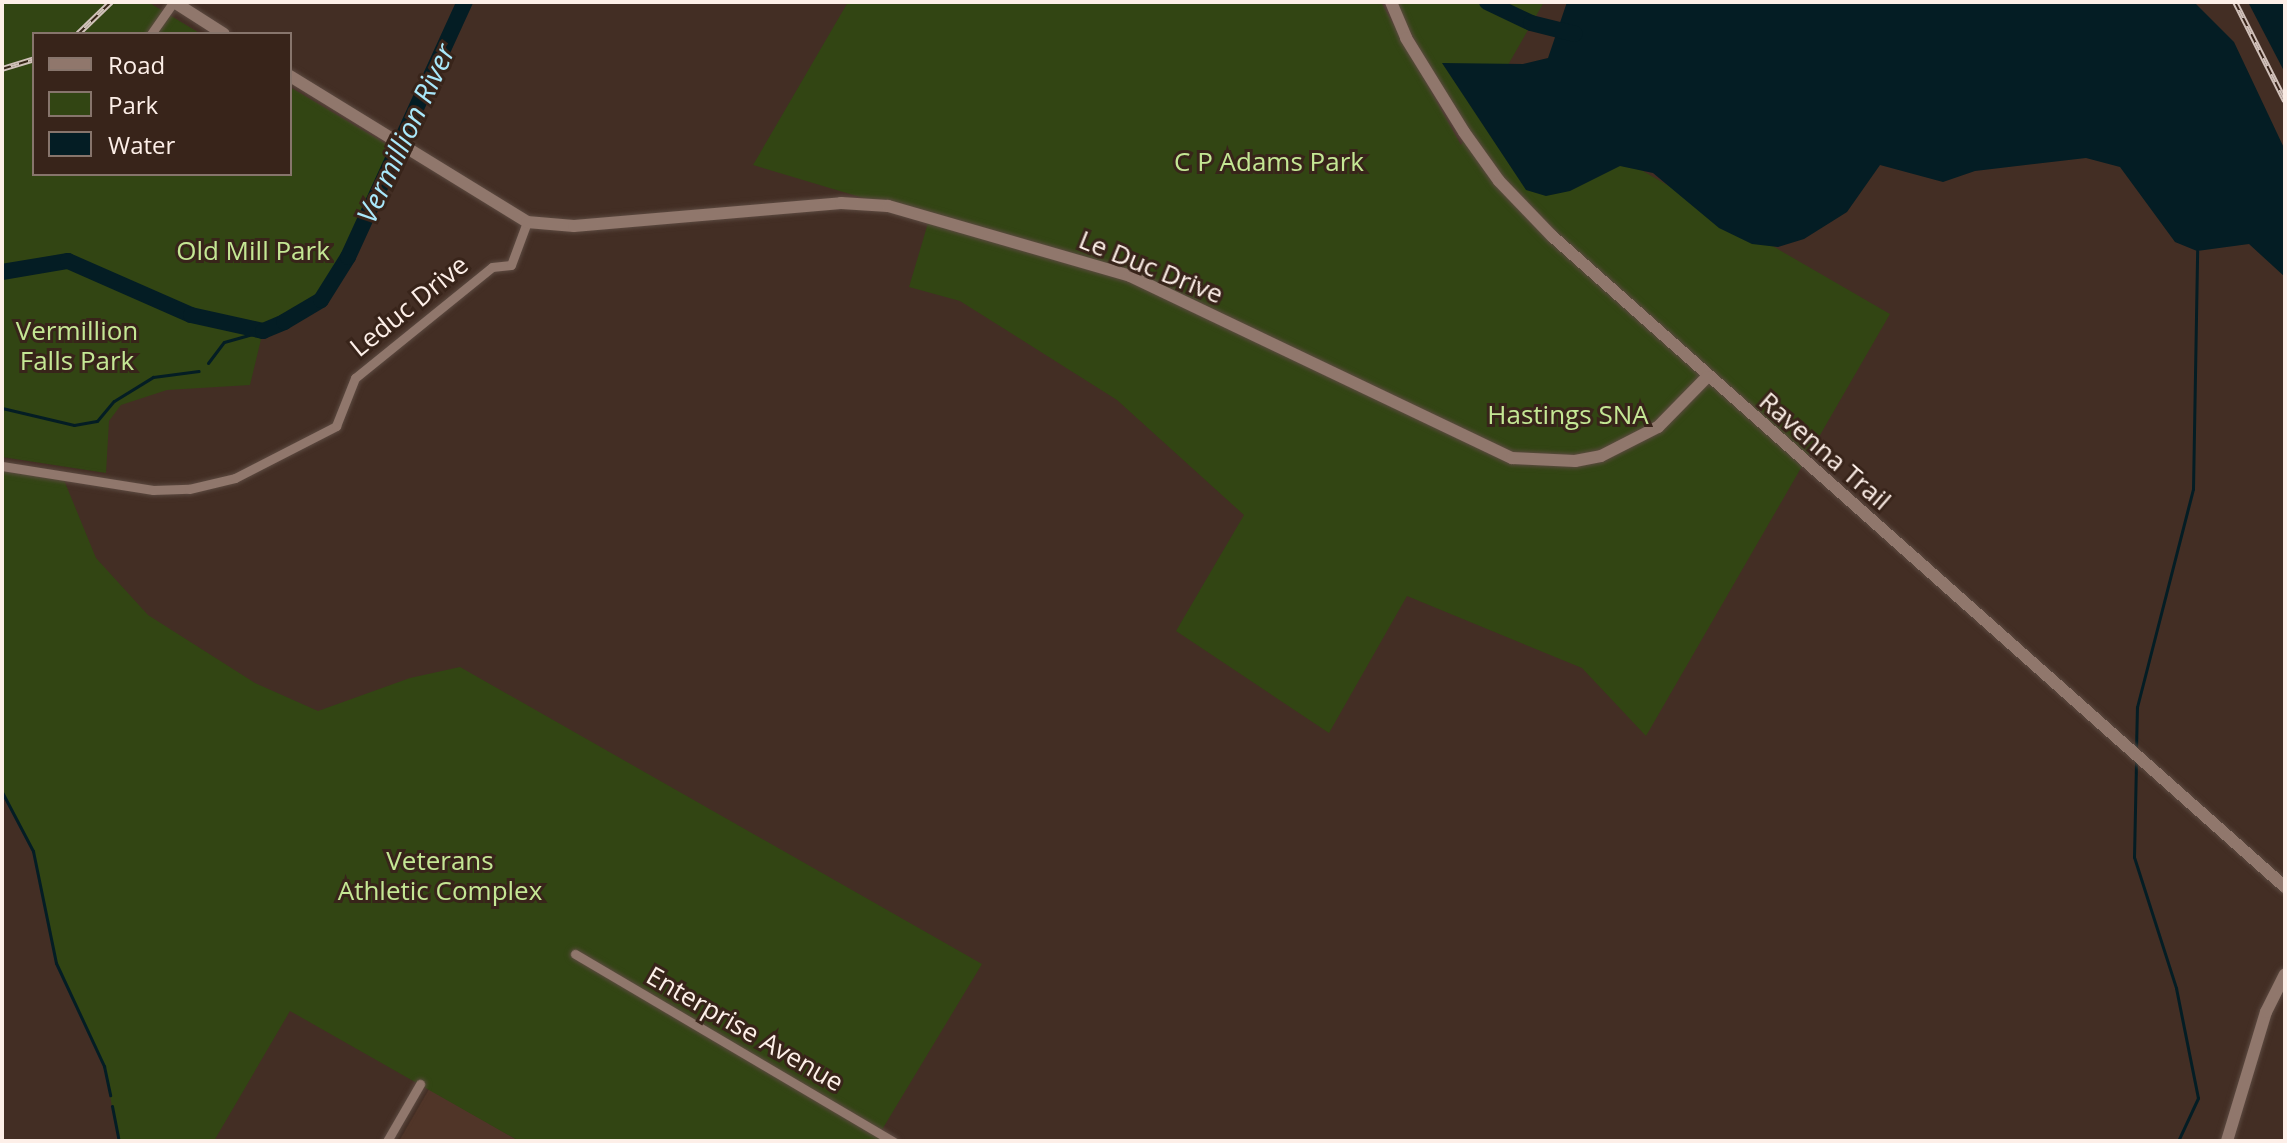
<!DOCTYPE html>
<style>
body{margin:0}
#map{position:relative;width:2287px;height:1143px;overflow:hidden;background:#432e24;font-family:"Open Sans",sans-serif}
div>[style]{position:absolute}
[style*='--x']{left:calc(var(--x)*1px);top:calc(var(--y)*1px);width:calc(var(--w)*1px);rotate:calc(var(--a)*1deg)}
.built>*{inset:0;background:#503528}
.green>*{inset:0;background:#324513}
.water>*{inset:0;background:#041d24}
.stream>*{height:3px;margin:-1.5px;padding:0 1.5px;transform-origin:1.5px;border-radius:1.5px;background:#041d24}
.river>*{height:16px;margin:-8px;padding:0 8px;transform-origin:8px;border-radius:8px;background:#041d24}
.roads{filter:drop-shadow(0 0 2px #5c4a41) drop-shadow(0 0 2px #5c4a41)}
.minor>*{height:9px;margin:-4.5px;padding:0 4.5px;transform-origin:4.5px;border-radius:4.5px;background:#90776c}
.tertiary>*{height:12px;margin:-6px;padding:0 6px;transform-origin:6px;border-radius:6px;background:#90776c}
.rail>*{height:6px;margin-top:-3px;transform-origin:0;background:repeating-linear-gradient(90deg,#38241a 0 9px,#d1c1ba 0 18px);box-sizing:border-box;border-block:2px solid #d1c1ba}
span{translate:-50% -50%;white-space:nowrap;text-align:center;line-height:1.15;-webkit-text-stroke:6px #38241a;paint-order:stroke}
.park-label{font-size:26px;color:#c4e794}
.street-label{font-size:26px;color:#fdefe8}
.water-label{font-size:28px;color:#a9e8fb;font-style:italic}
.frame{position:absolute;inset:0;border:4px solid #fdefe8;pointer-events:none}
.legend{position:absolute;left:32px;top:32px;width:260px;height:144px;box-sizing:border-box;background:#38241a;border:2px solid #87756c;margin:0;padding:10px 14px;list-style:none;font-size:24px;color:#fdefe8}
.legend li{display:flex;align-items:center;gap:16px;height:40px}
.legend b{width:40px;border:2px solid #87756c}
</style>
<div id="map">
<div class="built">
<div style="clip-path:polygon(429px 1089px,519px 1141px,399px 1141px)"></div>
</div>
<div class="green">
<div style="clip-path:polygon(2px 2px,148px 2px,201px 34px,34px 34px,34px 174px,290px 174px,290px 87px,398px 151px,348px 257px,321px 300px,263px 331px,250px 385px,167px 390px,121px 405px,109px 421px,106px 473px,2px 457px)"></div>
<div style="clip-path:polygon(848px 2px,1381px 2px,1461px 145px,1467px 135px,1394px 2px,1544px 2px,1496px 86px,1890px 314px,1646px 736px,1582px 668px,1407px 596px,1329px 733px,1176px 631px,1244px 515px,1117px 400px,960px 301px,909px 287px,928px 223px,1168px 289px,753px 165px)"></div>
<div style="clip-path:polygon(2px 471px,64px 480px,96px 558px,148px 615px,255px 683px,318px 711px,410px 678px,460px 667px,982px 964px,880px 1133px,893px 1141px,519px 1141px,290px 1011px,214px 1141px,119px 1141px,104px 1066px,56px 963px,33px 851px,2px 792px)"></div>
</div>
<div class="water">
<div style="clip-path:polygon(1567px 2px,2194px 2px,2234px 42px,2285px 150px,2285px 277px,2249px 244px,2197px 251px,2175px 242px,2120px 167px,2086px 158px,1975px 171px,1943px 182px,1880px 165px,1847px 212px,1804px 239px,1778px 247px,1752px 244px,1719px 228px,1653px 173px,1620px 166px,1570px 191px,1546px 196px,1526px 190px,1442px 63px,1523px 64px,1548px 58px)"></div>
<div style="clip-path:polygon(2248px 2px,2285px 2px,2285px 73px)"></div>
</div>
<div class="stream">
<div style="--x:208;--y:363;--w:26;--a:-53"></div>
<div style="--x:224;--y:342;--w:41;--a:-15.8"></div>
<div style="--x:2;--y:408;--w:74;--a:13.3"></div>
<div style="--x:74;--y:425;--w:23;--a:-10"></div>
<div style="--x:97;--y:421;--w:26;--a:-50"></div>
<div style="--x:114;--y:401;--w:46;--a:-31.6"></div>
<div style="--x:153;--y:377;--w:46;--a:-7.4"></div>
<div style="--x:2136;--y:750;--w:43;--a:-88.7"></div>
<div style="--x:2137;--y:707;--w:225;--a:-75.6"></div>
<div style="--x:2193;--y:489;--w:238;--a:-89"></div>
<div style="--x:2136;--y:762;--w:95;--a:91.2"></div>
<div style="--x:2134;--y:857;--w:138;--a:72.2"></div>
<div style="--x:2176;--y:988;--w:112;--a:78.7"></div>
<div style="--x:2198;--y:1098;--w:47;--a:114.9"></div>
<div style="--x:2;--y:792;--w:67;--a:62.3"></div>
<div style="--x:33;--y:851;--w:114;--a:78.4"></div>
<div style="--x:56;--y:963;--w:114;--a:65"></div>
<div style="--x:104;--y:1066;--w:30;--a:78"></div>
<div style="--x:112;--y:1106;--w:36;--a:79"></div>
</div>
<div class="river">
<div style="--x:1487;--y:2;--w:49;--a:25.5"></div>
<div style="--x:1531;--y:23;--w:45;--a:14"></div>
<div style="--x:2;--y:272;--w:67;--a:-9.5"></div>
<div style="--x:68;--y:261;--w:134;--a:23.7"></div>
<div style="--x:191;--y:315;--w:74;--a:12.5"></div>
<div style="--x:263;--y:331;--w:23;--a:-23"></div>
<div style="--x:284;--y:322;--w:43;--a:-30.7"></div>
<div style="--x:321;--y:300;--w:51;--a:-57.9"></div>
<div style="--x:348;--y:257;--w:281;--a:-65.4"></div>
</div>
<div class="roads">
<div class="minor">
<div style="--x:151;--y:34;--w:39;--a:-55"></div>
<div style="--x:2;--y:466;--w:153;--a:9"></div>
<div style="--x:153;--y:490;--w:36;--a:-2"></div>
<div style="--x:189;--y:489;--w:47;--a:-13.4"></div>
<div style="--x:235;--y:478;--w:114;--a:-27.2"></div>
<div style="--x:336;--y:426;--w:52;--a:-68.4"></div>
<div style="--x:355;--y:378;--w:176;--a:-39"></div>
<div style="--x:492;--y:267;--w:19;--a:-6"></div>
<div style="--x:511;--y:265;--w:46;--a:-69.6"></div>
<div style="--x:575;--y:954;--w:369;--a:30.5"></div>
<div style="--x:387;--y:1141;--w:66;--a:-59.9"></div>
</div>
<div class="tertiary">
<div style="--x:174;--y:2;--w:59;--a:32.6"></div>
<div style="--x:1391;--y:2;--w:39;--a:67"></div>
<div style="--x:1406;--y:38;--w:110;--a:58.3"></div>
<div style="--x:1464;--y:132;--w:60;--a:54.5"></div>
<div style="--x:1499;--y:181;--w:76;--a:46.1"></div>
<div style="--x:1552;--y:236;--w:980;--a:41.61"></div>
<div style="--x:290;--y:76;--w:278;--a:31.6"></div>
<div style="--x:527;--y:222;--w:47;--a:4.9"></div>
<div style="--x:574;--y:226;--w:268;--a:-4.9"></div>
<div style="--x:841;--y:203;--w:47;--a:3.7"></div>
<div style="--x:888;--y:206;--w:252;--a:16.1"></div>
<div style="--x:1130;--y:276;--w:423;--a:25.5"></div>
<div style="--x:1512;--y:458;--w:63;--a:2.7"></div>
<div style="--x:1575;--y:461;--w:26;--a:-11"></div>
<div style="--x:1601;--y:456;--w:64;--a:-27"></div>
<div style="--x:1658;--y:427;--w:70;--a:-45.6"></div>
<div style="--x:2227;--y:1141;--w:135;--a:-73.2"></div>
<div style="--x:2266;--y:1012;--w:42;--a:-63.4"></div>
</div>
</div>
<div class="rail">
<div style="--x:2235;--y:2;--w:111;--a:63.2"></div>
<div style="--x:78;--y:34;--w:46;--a:-44.1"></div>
<div style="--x:2;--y:69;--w:34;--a:-17"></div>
</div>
<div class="park-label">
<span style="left:1269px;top:162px">C P Adams Park</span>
<span style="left:253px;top:251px">Old Mill Park</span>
<span style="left:77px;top:346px">Vermillion<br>Falls Park</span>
<span style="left:1568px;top:415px">Hastings SNA</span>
<span style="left:440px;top:876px">Veterans<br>Athletic Complex</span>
</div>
<div class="street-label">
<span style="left:1151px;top:267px;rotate:22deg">Le Duc Drive</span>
<span style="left:409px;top:306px;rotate:-39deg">Leduc Drive</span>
<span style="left:1825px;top:451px;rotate:41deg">Ravenna Trail</span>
<span style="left:745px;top:1029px;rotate:30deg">Enterprise Avenue</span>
</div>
<div class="water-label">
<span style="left:405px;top:133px;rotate:-65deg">Vermillion River</span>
</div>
<div class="frame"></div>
<ul class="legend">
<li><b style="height:10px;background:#90776c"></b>Road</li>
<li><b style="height:22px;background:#324513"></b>Park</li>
<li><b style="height:22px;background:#041d24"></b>Water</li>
</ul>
</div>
